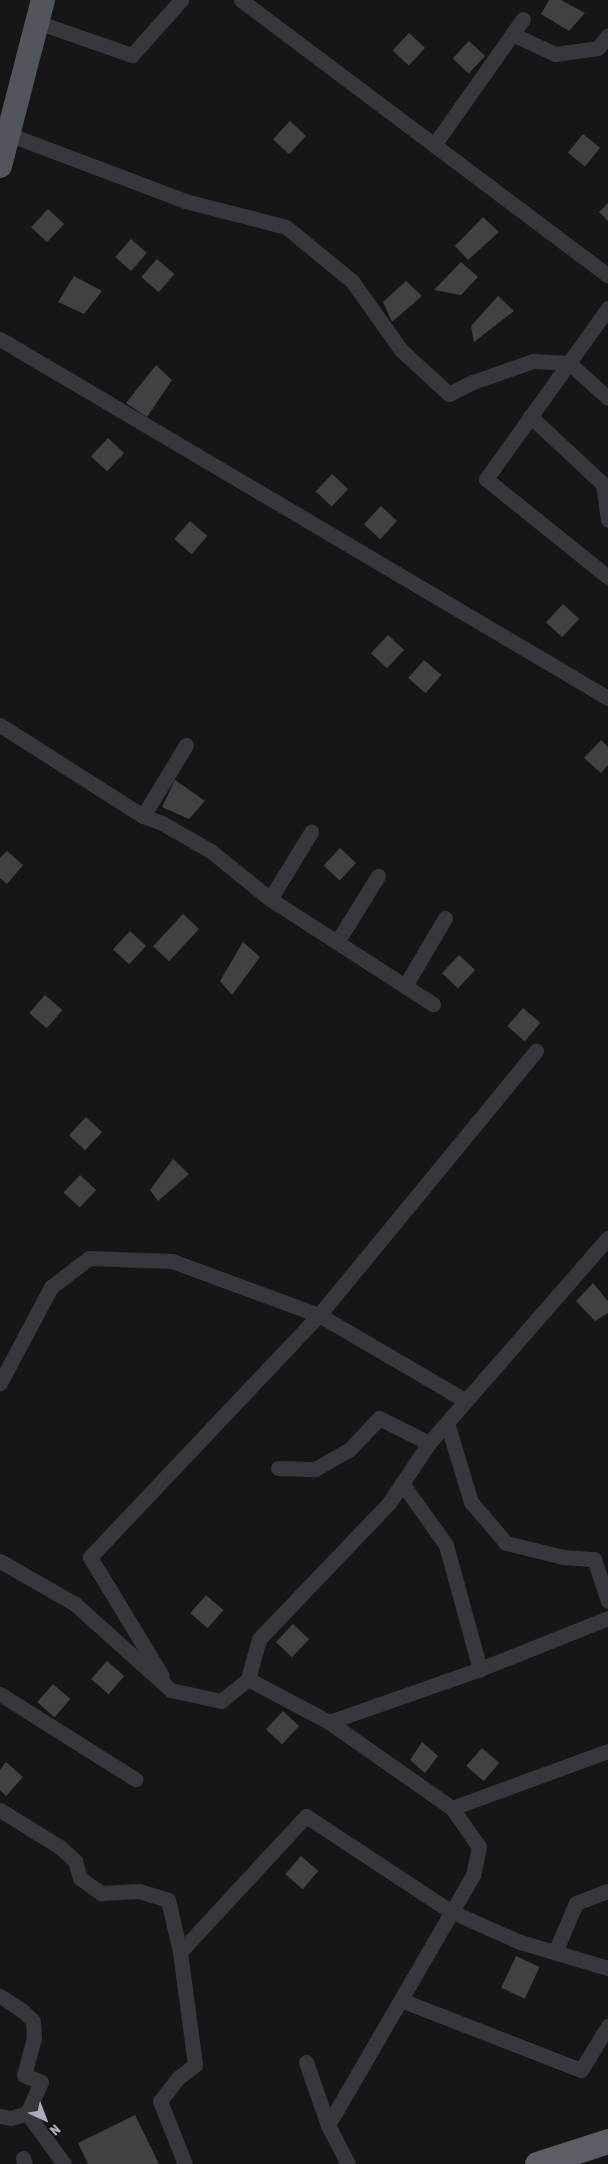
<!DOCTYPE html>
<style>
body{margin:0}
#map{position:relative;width:608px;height:2164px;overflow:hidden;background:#161618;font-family:"Asap Condensed",sans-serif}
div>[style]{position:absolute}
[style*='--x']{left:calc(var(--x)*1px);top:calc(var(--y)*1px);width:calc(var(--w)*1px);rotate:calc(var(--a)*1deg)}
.building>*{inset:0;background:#404145;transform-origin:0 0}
.minor>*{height:15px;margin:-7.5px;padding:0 7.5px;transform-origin:7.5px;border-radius:7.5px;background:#37383d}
.primary>*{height:24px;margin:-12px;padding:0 12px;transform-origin:12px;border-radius:12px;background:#53555c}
.trunk>*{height:25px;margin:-12.5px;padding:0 12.5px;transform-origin:12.5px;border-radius:12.5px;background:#5b5e65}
span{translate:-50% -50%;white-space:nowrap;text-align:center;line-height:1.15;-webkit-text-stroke:5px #111113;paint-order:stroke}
.north{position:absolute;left:20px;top:2094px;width:50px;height:50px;-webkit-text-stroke:4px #111113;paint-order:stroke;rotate:137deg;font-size:14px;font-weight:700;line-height:20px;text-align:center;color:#a8adb8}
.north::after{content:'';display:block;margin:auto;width:18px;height:22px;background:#a8adb8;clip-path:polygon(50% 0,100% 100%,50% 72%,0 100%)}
</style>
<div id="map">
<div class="building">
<div style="clip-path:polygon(549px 0,561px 0,585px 13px,569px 31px,541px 14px)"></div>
<div style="left:409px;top:33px;width:22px;height:24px;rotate:43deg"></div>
<div style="left:469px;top:41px;width:22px;height:24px;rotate:43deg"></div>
<div style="left:290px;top:121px;width:22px;height:25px;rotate:43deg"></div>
<div style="left:583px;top:134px;width:22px;height:24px;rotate:39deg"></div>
<div style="clip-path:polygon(608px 203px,608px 221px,599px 212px)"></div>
<div style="left:48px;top:209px;width:22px;height:25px;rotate:43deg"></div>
<div style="clip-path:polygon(483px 217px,499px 232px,468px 260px,455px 246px)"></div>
<div style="left:131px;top:239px;width:21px;height:24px;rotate:41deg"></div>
<div style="left:157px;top:259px;width:23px;height:24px;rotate:41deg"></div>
<div style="clip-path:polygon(461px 262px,478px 277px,461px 295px,434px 290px)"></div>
<div style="clip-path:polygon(74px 276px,102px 291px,84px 314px,58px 302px)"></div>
<div style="clip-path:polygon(406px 281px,422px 296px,392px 322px,383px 302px)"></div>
<div style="clip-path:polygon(498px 296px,514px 311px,474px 342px,471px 326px)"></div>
<div style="clip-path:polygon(156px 365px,172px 380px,147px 417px,126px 403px)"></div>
<div style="left:108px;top:438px;width:22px;height:25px;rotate:43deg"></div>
<div style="left:332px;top:474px;width:22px;height:24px;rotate:43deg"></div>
<div style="left:381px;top:506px;width:22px;height:25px;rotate:43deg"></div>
<div style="left:190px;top:521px;width:23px;height:24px;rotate:41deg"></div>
<div style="left:563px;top:604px;width:22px;height:25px;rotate:43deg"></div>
<div style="left:388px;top:635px;width:22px;height:25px;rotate:43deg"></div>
<div style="left:424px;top:660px;width:23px;height:24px;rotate:41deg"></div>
<div style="clip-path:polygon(601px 740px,608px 747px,608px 765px,601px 773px,584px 758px)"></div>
<div style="clip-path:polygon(175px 780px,205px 801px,189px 819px,162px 807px)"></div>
<div style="left:340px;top:848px;width:22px;height:24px;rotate:43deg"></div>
<div style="clip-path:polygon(7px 851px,23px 865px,7px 884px,0 878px,0 858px)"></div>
<div style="left:183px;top:914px;width:22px;height:44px;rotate:43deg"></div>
<div style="left:130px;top:931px;width:22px;height:25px;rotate:43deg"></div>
<div style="clip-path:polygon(243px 942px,260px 957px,232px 995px,220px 981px)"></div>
<div style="left:459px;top:955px;width:22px;height:25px;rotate:43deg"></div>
<div style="left:45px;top:995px;width:23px;height:24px;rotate:41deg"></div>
<div style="left:523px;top:1008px;width:23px;height:24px;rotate:41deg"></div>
<div style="left:86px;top:1117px;width:22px;height:25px;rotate:43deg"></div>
<div style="clip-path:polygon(173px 1159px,189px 1174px,158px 1201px,150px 1190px)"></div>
<div style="left:80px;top:1175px;width:22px;height:24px;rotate:43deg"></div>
<div style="clip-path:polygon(593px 1283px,608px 1301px,608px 1313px,595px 1321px,576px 1301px)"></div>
<div style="left:206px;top:1595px;width:23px;height:24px;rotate:41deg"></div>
<div style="left:293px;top:1624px;width:22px;height:25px;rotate:43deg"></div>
<div style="left:107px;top:1661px;width:23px;height:24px;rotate:41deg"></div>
<div style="left:53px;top:1684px;width:23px;height:24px;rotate:41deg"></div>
<div style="left:283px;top:1711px;width:22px;height:25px;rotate:43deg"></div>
<div style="clip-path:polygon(422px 1742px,438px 1756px,425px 1773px,410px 1760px)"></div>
<div style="left:482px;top:1748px;width:23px;height:24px;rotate:41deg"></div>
<div style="clip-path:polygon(6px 1762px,23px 1777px,6px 1796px,0 1790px,0 1770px)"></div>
<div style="left:301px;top:1856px;width:23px;height:24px;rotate:41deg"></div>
<div style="left:516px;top:1956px;width:26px;height:35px;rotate:25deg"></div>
<div style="clip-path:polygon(135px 2115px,159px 2164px,88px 2164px,78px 2143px)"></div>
</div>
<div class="minor">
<div style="--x:241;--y:0;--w:459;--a:36.9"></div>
<div style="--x:37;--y:22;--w:101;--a:19.2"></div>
<div style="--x:132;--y:55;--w:74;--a:-48.3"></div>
<div style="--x:512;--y:34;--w:47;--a:24.9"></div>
<div style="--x:555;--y:54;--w:43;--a:-7.9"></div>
<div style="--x:598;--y:48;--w:16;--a:-52"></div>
<div style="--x:8;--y:134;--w:189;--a:20.7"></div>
<div style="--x:185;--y:201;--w:104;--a:14.4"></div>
<div style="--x:286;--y:227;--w:85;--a:39.3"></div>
<div style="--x:352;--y:281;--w:85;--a:54.6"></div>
<div style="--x:401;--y:350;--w:65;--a:42.5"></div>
<div style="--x:449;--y:394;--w:27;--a:-27"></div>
<div style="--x:473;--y:382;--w:64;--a:-19.3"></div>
<div style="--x:533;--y:361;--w:36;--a:3"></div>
<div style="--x:569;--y:363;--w:52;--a:41.9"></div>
<div style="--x:434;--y:145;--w:154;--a:-54.8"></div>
<div style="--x:608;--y:308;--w:210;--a:125.5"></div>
<div style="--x:486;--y:479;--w:156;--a:38.8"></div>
<div style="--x:0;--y:339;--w:706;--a:30.56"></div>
<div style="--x:530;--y:416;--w:100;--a:43"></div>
<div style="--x:603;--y:484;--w:36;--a:82"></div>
<div style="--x:0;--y:725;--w:169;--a:32.5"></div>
<div style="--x:143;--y:816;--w:20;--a:20"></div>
<div style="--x:162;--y:823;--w:58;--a:30.1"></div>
<div style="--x:212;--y:852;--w:75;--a:39"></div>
<div style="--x:270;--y:899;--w:194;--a:32.8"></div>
<div style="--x:143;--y:816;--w:83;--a:-58.8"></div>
<div style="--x:270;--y:899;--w:79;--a:-58.5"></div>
<div style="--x:337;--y:942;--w:78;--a:-58.2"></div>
<div style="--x:405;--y:986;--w:79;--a:-59.5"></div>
<div style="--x:0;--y:1383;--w:109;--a:-62"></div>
<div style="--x:51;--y:1287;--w:48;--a:-37.3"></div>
<div style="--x:89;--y:1258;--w:83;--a:2.1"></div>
<div style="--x:172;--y:1261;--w:157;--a:20.2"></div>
<div style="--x:319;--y:1315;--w:170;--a:30.3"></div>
<div style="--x:447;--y:1423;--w:83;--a:73.1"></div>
<div style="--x:471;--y:1502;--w:54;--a:49.5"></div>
<div style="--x:506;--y:1543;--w:59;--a:13.8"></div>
<div style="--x:563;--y:1557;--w:31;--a:4"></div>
<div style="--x:594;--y:1559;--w:44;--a:71.6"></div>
<div style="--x:278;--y:1468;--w:37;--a:2"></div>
<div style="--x:315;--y:1469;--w:40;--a:-29.7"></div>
<div style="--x:350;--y:1449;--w:42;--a:-46.9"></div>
<div style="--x:379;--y:1418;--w:56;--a:26.6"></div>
<div style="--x:402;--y:1483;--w:76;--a:54.6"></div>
<div style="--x:446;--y:1545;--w:129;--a:74.7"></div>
<div style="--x:0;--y:1561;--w:86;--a:29.8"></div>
<div style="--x:75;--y:1604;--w:129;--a:41.9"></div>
<div style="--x:171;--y:1690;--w:51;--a:12.4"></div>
<div style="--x:221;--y:1701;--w:35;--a:-39"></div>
<div style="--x:248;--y:1679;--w:92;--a:28"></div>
<div style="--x:329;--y:1722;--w:150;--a:35"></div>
<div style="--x:452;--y:1808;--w:47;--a:55.3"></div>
<div style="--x:479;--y:1847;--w:29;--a:102"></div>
<div style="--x:473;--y:1875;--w:289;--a:120.1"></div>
<div style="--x:162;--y:1676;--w:139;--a:-121.2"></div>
<div style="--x:90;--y:1557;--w:333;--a:-46.6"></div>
<div style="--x:319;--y:1315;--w:342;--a:-50.6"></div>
<div style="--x:248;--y:1679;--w:41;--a:-74.6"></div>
<div style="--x:259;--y:1639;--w:188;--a:-46.3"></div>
<div style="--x:389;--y:1503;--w:72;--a:-56.3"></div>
<div style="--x:429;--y:1443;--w:272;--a:-48.9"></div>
<div style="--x:0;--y:1694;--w:160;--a:32.2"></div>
<div style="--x:329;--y:1722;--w:160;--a:-19.3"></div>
<div style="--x:480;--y:1669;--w:138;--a:-21.7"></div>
<div style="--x:452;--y:1808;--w:166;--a:-20.1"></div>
<div style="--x:0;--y:1810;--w:70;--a:31.7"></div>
<div style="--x:60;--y:1847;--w:21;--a:43"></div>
<div style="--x:75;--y:1861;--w:18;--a:74"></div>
<div style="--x:80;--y:1878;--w:26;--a:36"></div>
<div style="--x:101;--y:1893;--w:38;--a:-3"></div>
<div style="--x:139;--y:1891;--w:30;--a:17"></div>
<div style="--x:168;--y:1900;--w:53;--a:77"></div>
<div style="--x:180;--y:1952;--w:185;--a:-47.2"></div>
<div style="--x:306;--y:1816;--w:173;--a:33.4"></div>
<div style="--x:450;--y:1911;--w:77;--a:23.9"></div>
<div style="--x:520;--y:1942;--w:92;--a:16.5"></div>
<div style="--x:180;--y:1952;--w:114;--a:82.4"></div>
<div style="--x:195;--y:2065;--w:21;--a:143"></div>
<div style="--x:178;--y:2078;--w:29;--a:128"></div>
<div style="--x:160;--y:2101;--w:68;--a:68.4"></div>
<div style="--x:555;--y:1952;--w:53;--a:-66.8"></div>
<div style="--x:576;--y:1903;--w:34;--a:-21"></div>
<div style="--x:0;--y:1996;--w:27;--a:33"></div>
<div style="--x:23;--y:2011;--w:14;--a:45"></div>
<div style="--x:33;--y:2021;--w:17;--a:87"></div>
<div style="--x:34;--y:2038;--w:38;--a:105"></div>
<div style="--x:24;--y:2075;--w:18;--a:22"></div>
<div style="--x:41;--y:2082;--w:34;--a:114"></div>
<div style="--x:401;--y:2000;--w:193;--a:21.3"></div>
<div style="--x:581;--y:2070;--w:52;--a:-58.5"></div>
<div style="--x:306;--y:2062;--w:67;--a:70.8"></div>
<div style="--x:328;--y:2125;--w:44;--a:62.9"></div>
<div style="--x:0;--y:2116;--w:11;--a:10"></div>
<div style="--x:11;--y:2118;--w:17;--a:-17"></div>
<div style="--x:27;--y:2113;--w:63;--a:54"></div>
<div style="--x:23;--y:2158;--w:6;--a:72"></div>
</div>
<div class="primary">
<div style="--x:0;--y:166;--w:171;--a:-75.5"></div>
</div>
<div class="trunk">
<div style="--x:537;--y:2164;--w:75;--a:-17.9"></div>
</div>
<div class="north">N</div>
</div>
